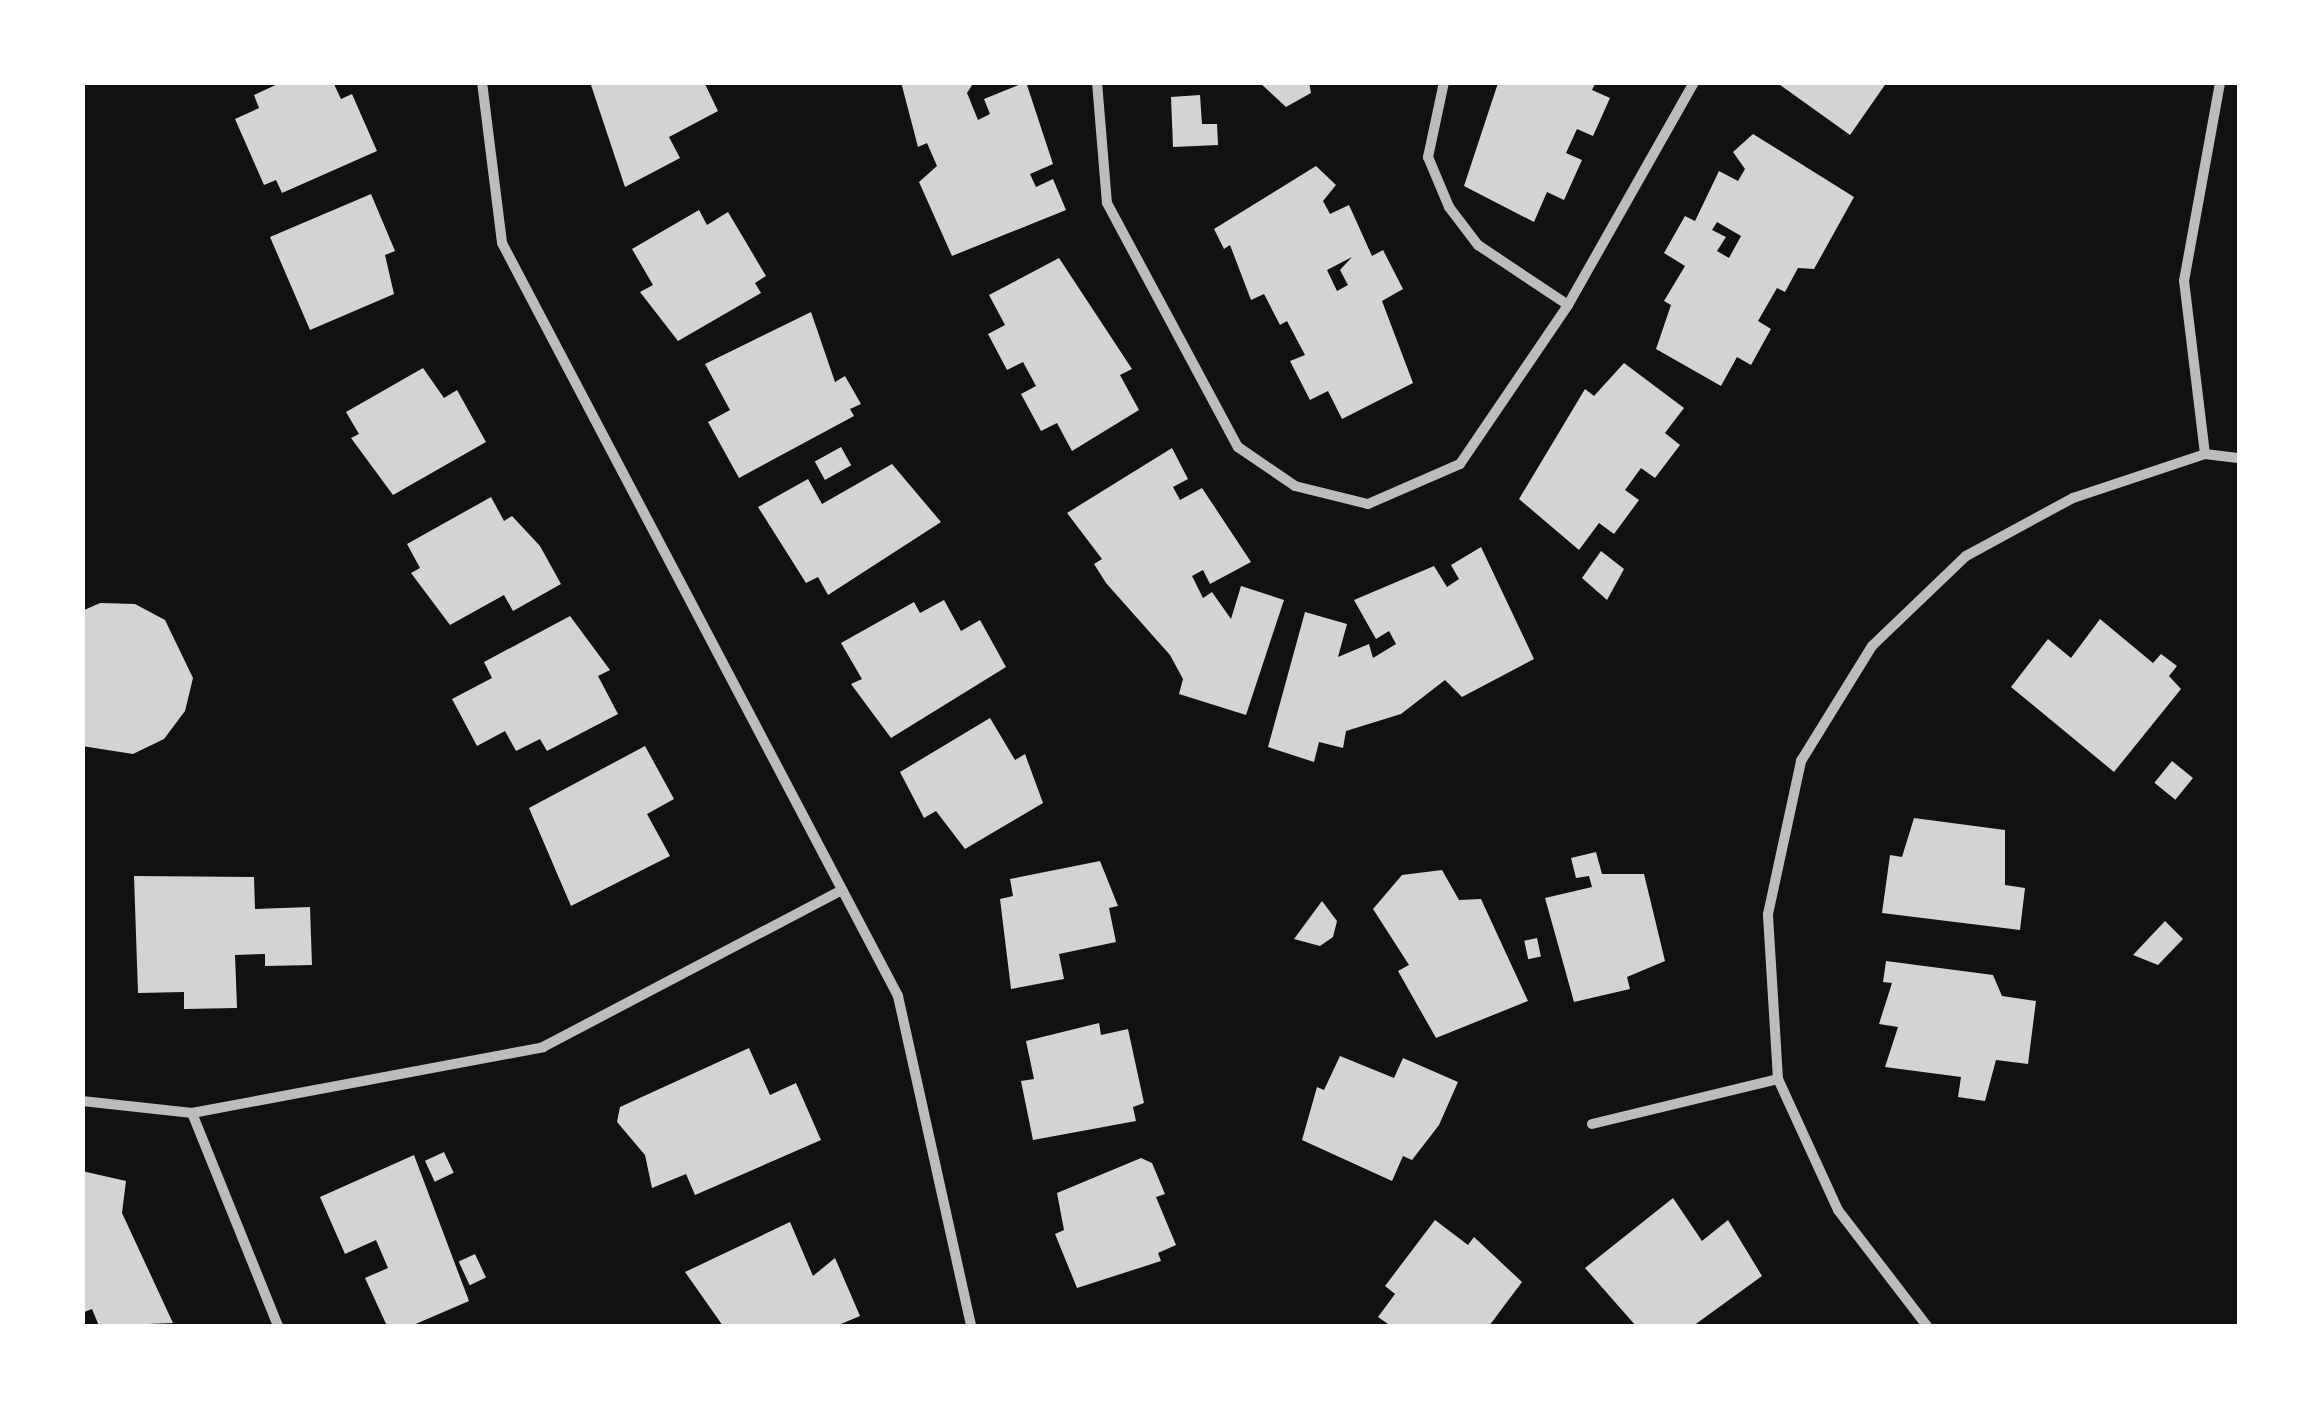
<!DOCTYPE html>
<style>
body{margin:0}
#map{position:relative;width:2322px;height:1409px;overflow:hidden;background:#111;font-family:"Asap Condensed",sans-serif}
div>[style]{position:absolute}
[style*='--x']{left:calc(var(--x)*1px);top:calc(var(--y)*1px);width:calc(var(--w)*1px);rotate:calc(var(--a)*1deg)}
.building>*{inset:0;background:#d3d3d3;transform-origin:0 0}
.minor>*{height:10px;margin:-5px;padding:0 5px;transform-origin:5px;border-radius:5px;background:#bcbcbc}
span{translate:-50% -50%;white-space:nowrap;text-align:center;line-height:1.15;-webkit-text-stroke:8px #fff;paint-order:stroke}
.frame{position:absolute;inset:0;border:85px solid #fff;pointer-events:none}
</style>
<div id="map">
<div class="building">
<div style="clip-path:polygon(282px 82px,333px 82px,341px 99px,352px 94px,377px 151px,282px 193px,276px 180px,264px 185px,235px 119px,259px 108px,254px 95px)"></div>
<div style="clip-path:polygon(590px 82px,704px 82px,718px 111px,669px 137px,680px 158px,625px 187px)"></div>
<div style="clip-path:polygon(901px 82px,974px 82px,967px 93px,978px 120px,990px 114px,984px 99px,1026px 82px,1053px 164px,1030px 174px,1036px 187px,1053px 179px,1066px 210px,952px 256px,919px 182px,937px 166px,927px 143px,918px 147px)"></div>
<div style="clip-path:polygon(1259px 82px,1309px 82px,1311px 93px,1286px 107px)"></div>
<div style="clip-path:polygon(1510px 82px,1596px 82px,1592px 90px,1610px 98px,1593px 136px,1577px 129px,1566px 153px,1582px 160px,1564px 200px,1547px 192px,1534px 222px,1464px 186px,1498px 83px)"></div>
<div style="clip-path:polygon(1776px 82px,1887px 82px,1850px 135px)"></div>
<div style="clip-path:polygon(1200px 95px,1202px 124px,1217px 124px,1218px 145px,1173px 147px,1171px 97px)"></div>
<div style="clip-path:polygon(evenodd,1753px 134px,1854px 197px,1814px 269px,1798px 268px,1785px 292px,1777px 288px,1758px 321px,1771px 329px,1751px 365px,1737px 357px,1721px 386px,1656px 349px,1671px 305px,1664px 301px,1685px 266px,1664px 253px,1685px 216px,1695px 221px,1719px 171px,1738px 181px,1745px 169px,1733px 152px,1753px 134px,1717px 222px,1741px 236px,1729px 258px,1717px 251px,1726px 237px,1712px 230px,1717px 222px)"></div>
<div style="clip-path:polygon(evenodd,1316px 166px,1336px 185px,1323px 201px,1330px 214px,1349px 205px,1372px 256px,1383px 250px,1403px 289px,1382px 301px,1413px 383px,1342px 419px,1328px 391px,1310px 400px,1290px 361px,1305px 355px,1287px 321px,1280px 325px,1264px 294px,1251px 300px,1230px 245px,1224px 249px,1214px 229px,1316px 166px,1352px 257px,1340px 270px,1348px 285px,1337px 291px,1327px 270px,1352px 257px)"></div>
<div style="clip-path:polygon(371px 194px,395px 251px,385px 255px,394px 294px,310px 330px,270px 237px)"></div>
<div style="clip-path:polygon(699px 210px,707px 225px,728px 212px,766px 276px,755px 283px,761px 293px,678px 341px,640px 292px,653px 285px,632px 249px)"></div>
<div style="clip-path:polygon(1059px 258px,1132px 369px,1120px 375px,1139px 410px,1072px 451px,1057px 423px,1041px 431px,1021px 394px,1036px 386px,1023px 362px,1007px 370px,988px 334px,1005px 325px,989px 295px)"></div>
<div style="clip-path:polygon(811px 312px,835px 382px,845px 376px,861px 404px,850px 409px,854px 416px,739px 478px,708px 422px,730px 410px,705px 364px)"></div>
<div style="clip-path:polygon(1624px 363px,1684px 408px,1665px 433px,1680px 445px,1655px 478px,1641px 468px,1625px 490px,1639px 500px,1614px 534px,1599px 523px,1579px 550px,1519px 499px,1585px 389px,1594px 396px)"></div>
<div style="clip-path:polygon(423px 368px,444px 398px,457px 390px,486px 442px,393px 495px,351px 438px,359px 434px,346px 412px)"></div>
<div style="left:841px;top:447px;width:21px;height:30px;rotate:61deg"></div>
<div style="clip-path:polygon(1172px 448px,1188px 479px,1173px 487px,1180px 500px,1202px 488px,1251px 562px,1210px 584px,1203px 570px,1192px 576px,1203px 598px,1212px 592px,1231px 619px,1241px 586px,1284px 600px,1246px 715px,1179px 694px,1183px 679px,1170px 655px,1106px 583px,1094px 564px,1102px 559px,1067px 513px)"></div>
<div style="clip-path:polygon(892px 464px,941px 522px,828px 595px,818px 577px,806px 583px,758px 507px,808px 479px,822px 504px)"></div>
<div style="clip-path:polygon(491px 497px,504px 521px,512px 516px,540px 546px,561px 584px,513px 611px,504px 595px,450px 625px,411px 573px,420px 568px,407px 544px)"></div>
<div style="clip-path:polygon(1481px 547px,1534px 659px,1462px 697px,1445px 680px,1401px 714px,1346px 731px,1343px 748px,1319px 742px,1314px 762px,1268px 747px,1305px 612px,1347px 624px,1338px 657px,1369px 644px,1373px 658px,1396px 644px,1389px 631px,1376px 639px,1354px 600px,1434px 566px,1447px 587px,1459px 579px,1451px 565px)"></div>
<div style="clip-path:polygon(1601px 551px,1624px 569px,1607px 600px,1582px 578px)"></div>
<div style="clip-path:polygon(944px 600px,961px 631px,980px 620px,1006px 667px,891px 738px,851px 684px,862px 679px,841px 643px,914px 602px,920px 613px)"></div>
<div style="clip-path:polygon(100px 603px,135px 604px,165px 620px,193px 678px,185px 711px,164px 739px,133px 754px,82px 746px,82px 611px)"></div>
<div style="clip-path:polygon(570px 616px,610px 670px,598px 676px,618px 714px,547px 751px,540px 739px,516px 751px,505px 731px,477px 746px,452px 699px,492px 678px,484px 662px)"></div>
<div style="clip-path:polygon(2100px 619px,2153px 663px,2161px 654px,2177px 666px,2169px 676px,2181px 689px,2114px 772px,2011px 687px,2048px 639px,2071px 658px)"></div>
<div style="clip-path:polygon(990px 718px,1015px 760px,1025px 754px,1043px 803px,965px 849px,936px 811px,924px 818px,900px 772px)"></div>
<div style="clip-path:polygon(645px 746px,674px 799px,647px 814px,670px 856px,571px 906px,529px 808px)"></div>
<div style="left:2172px;top:761px;width:27px;height:28px;rotate:39deg"></div>
<div style="clip-path:polygon(1914px 818px,2005px 830px,2005px 885px,2025px 888px,2020px 930px,1882px 913px,1890px 855px,1902px 857px)"></div>
<div style="clip-path:polygon(1596px 852px,1602px 874px,1644px 874px,1665px 961px,1627px 977px,1630px 989px,1574px 1002px,1545px 898px,1592px 887px,1589px 876px,1576px 878px,1571px 858px)"></div>
<div style="clip-path:polygon(1100px 861px,1118px 906px,1109px 908px,1116px 942px,1059px 954px,1064px 979px,1011px 989px,1000px 899px,1013px 896px,1010px 879px)"></div>
<div style="clip-path:polygon(1442px 870px,1459px 900px,1481px 899px,1528px 1001px,1436px 1038px,1398px 971px,1409px 965px,1373px 909px,1402px 875px)"></div>
<div style="clip-path:polygon(134px 876px,254px 877px,255px 909px,310px 907px,312px 965px,265px 966px,265px 954px,235px 955px,237px 1008px,184px 1009px,184px 992px,138px 993px)"></div>
<div style="clip-path:polygon(1322px 901px,1337px 921px,1333px 937px,1320px 946px,1294px 939px)"></div>
<div style="clip-path:polygon(2165px 921px,2183px 939px,2158px 965px,2133px 955px)"></div>
<div style="left:1537px;top:938px;width:19px;height:13px;rotate:78deg"></div>
<div style="clip-path:polygon(1886px 961px,1993px 975px,2002px 996px,2036px 1001px,2028px 1064px,1996px 1060px,1985px 1101px,1958px 1097px,1961px 1077px,1885px 1067px,1898px 1027px,1879px 1024px,1892px 983px,1883px 982px)"></div>
<div style="clip-path:polygon(1099px 1023px,1101px 1035px,1128px 1029px,1144px 1103px,1133px 1107px,1136px 1121px,1033px 1140px,1021px 1081px,1034px 1079px,1026px 1041px)"></div>
<div style="clip-path:polygon(749px 1048px,770px 1095px,796px 1083px,821px 1140px,695px 1195px,686px 1174px,652px 1188px,645px 1155px,617px 1122px,620px 1107px)"></div>
<div style="clip-path:polygon(1340px 1056px,1394px 1078px,1403px 1058px,1458px 1082px,1439px 1125px,1412px 1160px,1403px 1156px,1392px 1181px,1302px 1140px,1317px 1087px,1324px 1090px)"></div>
<div style="left:444px;top:1152px;width:23px;height:21px;rotate:65deg"></div>
<div style="clip-path:polygon(414px 1155px,469px 1301px,411px 1326px,387px 1326px,365px 1278px,388px 1268px,376px 1240px,345px 1254px,320px 1197px)"></div>
<div style="clip-path:polygon(1141px 1158px,1152px 1163px,1165px 1194px,1156px 1197px,1176px 1245px,1158px 1253px,1161px 1261px,1077px 1288px,1055px 1234px,1064px 1230px,1057px 1193px)"></div>
<div style="clip-path:polygon(82px 1171px,126px 1181px,122px 1213px,173px 1323px,99px 1326px,92px 1309px,82px 1313px)"></div>
<div style="clip-path:polygon(1673px 1198px,1702px 1241px,1728px 1220px,1762px 1276px,1693px 1326px,1636px 1326px,1585px 1268px)"></div>
<div style="clip-path:polygon(1435px 1220px,1468px 1245px,1474px 1237px,1522px 1282px,1489px 1326px,1391px 1326px,1378px 1317px,1395px 1294px,1385px 1286px)"></div>
<div style="clip-path:polygon(790px 1222px,813px 1276px,835px 1258px,860px 1316px,836px 1326px,723px 1326px,685px 1272px)"></div>
<div style="left:475px;top:1254px;width:26px;height:18px;rotate:65deg"></div>
</div>
<div class="minor">
<div style="--x:482;--y:82;--w:162;--a:82.9"></div>
<div style="--x:502;--y:243;--w:851;--a:62.26"></div>
<div style="--x:898;--y:996;--w:338;--a:77.5"></div>
<div style="--x:1097;--y:82;--w:121;--a:85.3"></div>
<div style="--x:1107;--y:203;--w:277;--a:61.8"></div>
<div style="--x:1238;--y:447;--w:69;--a:34.4"></div>
<div style="--x:1295;--y:486;--w:75;--a:13.9"></div>
<div style="--x:1368;--y:504;--w:100;--a:-23.5"></div>
<div style="--x:1460;--y:464;--w:192;--a:-55.8"></div>
<div style="--x:1568;--y:305;--w:256;--a:-60.5"></div>
<div style="--x:1444;--y:82;--w:77;--a:102"></div>
<div style="--x:1428;--y:157;--w:54;--a:67.2"></div>
<div style="--x:1449;--y:207;--w:48;--a:52.7"></div>
<div style="--x:1478;--y:245;--w:108;--a:33.7"></div>
<div style="--x:2205;--y:454;--w:174;--a:-96.9"></div>
<div style="--x:2184;--y:281;--w:202;--a:-79.7"></div>
<div style="--x:82;--y:1101;--w:111;--a:6.2"></div>
<div style="--x:192;--y:1113;--w:357;--a:-10.6"></div>
<div style="--x:543;--y:1047;--w:338;--a:-27.7"></div>
<div style="--x:192;--y:1113;--w:230;--a:68"></div>
<div style="--x:1592;--y:1124;--w:191;--a:-13.6"></div>
<div style="--x:1927;--y:1326;--w:146;--a:-127.5"></div>
<div style="--x:1838;--y:1210;--w:144;--a:-114.6"></div>
<div style="--x:1778;--y:1079;--w:165;--a:-93.5"></div>
<div style="--x:1768;--y:914;--w:157;--a:-77.8"></div>
<div style="--x:1801;--y:761;--w:135;--a:-58.3"></div>
<div style="--x:1872;--y:646;--w:130;--a:-43.8"></div>
<div style="--x:1966;--y:556;--w:122;--a:-28.5"></div>
<div style="--x:2073;--y:498;--w:139;--a:-18.4"></div>
<div style="--x:2205;--y:454;--w:35;--a:7"></div>
</div>
<div class="frame"></div>
</div>
